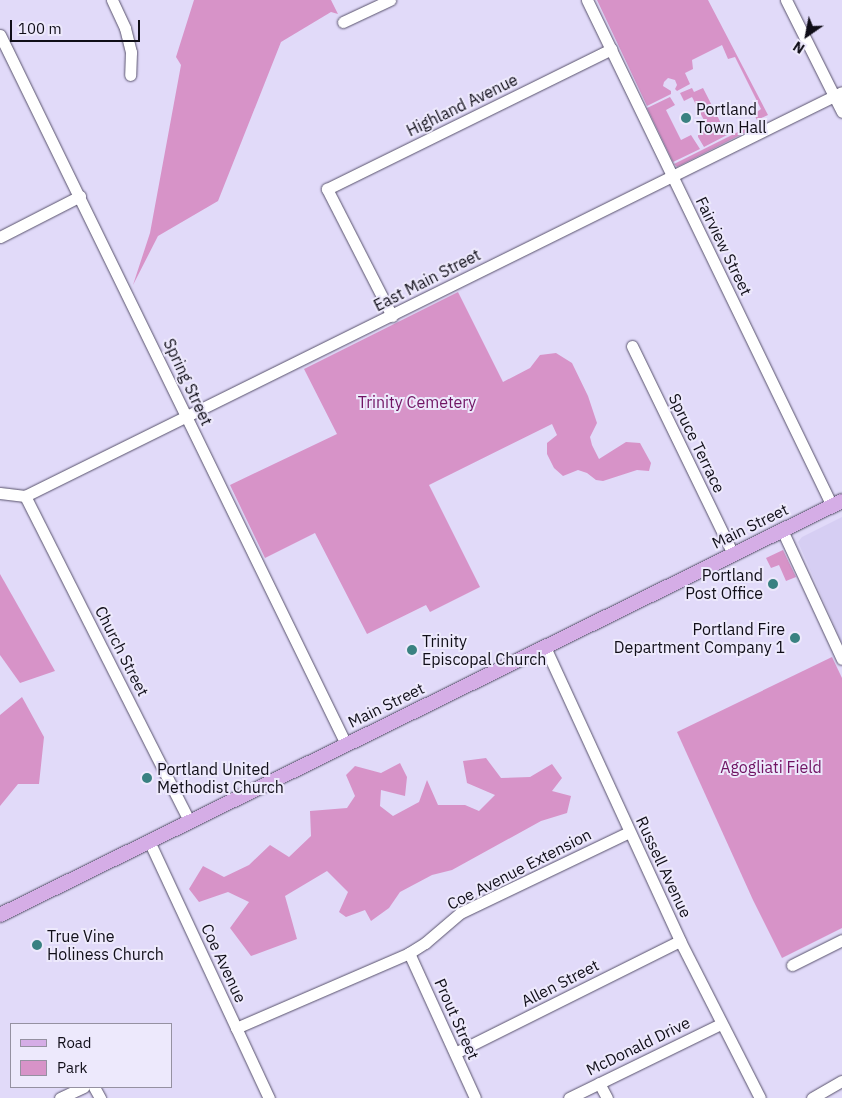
<!DOCTYPE html>
<style>
body{margin:0}
#map{position:relative;width:842px;height:1098px;overflow:hidden;background:#e1daf9;font-family:"IBM Plex Sans",sans-serif}
div>[style]{position:absolute}
[style*='--x']{left:calc(var(--x)*1px);top:calc(var(--y)*1px);width:calc(var(--w)*1px);rotate:calc(var(--a)*1deg)}
.built>*{inset:0;background:#d6cef3}
.green>*{inset:0;background:#d793c8}
.roads{filter:drop-shadow(0 0 1px #58526c) drop-shadow(0 0 1px #58526c)}
.minor>*{height:11px;margin:-5.5px;padding:0 5.5px;transform-origin:5.5px;border-radius:5.5px;background:#fff}
.major>*{height:14px;margin:-7px;padding:0 7px;transform-origin:7px;border-radius:7px;background:#d5ade6}
.dots>*{width:14px;height:14px;translate:-50% -50%;box-sizing:border-box;border:2px solid #ede9fc;border-radius:50%}
span{translate:-50% -50%;white-space:nowrap;text-align:center;line-height:1.15;-webkit-text-stroke:4px #ede9fc;paint-order:stroke}
.street-label{font-size:16px;color:#100e18}
.poi-label{font-size:16px;color:#100e18}
.left{translate:0 -50%;text-align:left}
.right{translate:-100% -50%;text-align:right}
.park-label{font-size:16px;color:#701463}
.legend{position:absolute;left:10px;top:1023px;width:162px;height:65px;box-sizing:border-box;background:#ede9fc;border:1px solid #9591a1;margin:0;padding:6px 9px;list-style:none;font-size:15px;color:#100e18}
.legend li{display:flex;align-items:center;gap:10px;height:25px}
.legend b{width:25px;border:1px solid #9591a1}
.north{position:absolute;left:782px;top:10px;width:50px;height:50px;-webkit-text-stroke:4px #ede9fc;paint-order:stroke;rotate:213deg;font-size:14px;font-weight:700;line-height:20px;text-align:center;color:#100e18}
.north::after{content:'';display:block;margin:auto;width:18px;height:22px;background:#100e18;clip-path:polygon(50% 0,100% 100%,50% 72%,0 100%)}
.scale{position:absolute;left:10px;top:20px;width:130px;height:22px;box-sizing:border-box;border:2px solid #100e18;border-top:0;padding-left:6px;font-size:15px;line-height:18px;white-space:nowrap;color:#100e18;-webkit-text-stroke:4px #ede9fc;paint-order:stroke}
</style>
<div id="map">
<div class="built">
<div style="clip-path:polygon(842px 517px,842px 643px,798px 542px,802px 537px)"></div>
</div>
<div class="green">
<div style="clip-path:polygon(194px 0,331px 0,338px 14px,331px 12px,281px 42px,218px 201px,158px 236px,133px 285px,150px 233px,181px 65px,176px 57px)"></div>
<div style="clip-path:polygon(597px 0,708px 0,768px 115px,757px 120px,754px 114px,761px 109px,735px 57px,728px 59px,722px 45px,692px 60px,693px 69px,685px 73px,690px 84px,677px 91px,675px 89px,677px 85px,675px 80px,668px 78px,664px 82px,663px 86px,671px 91px,671px 94px,647px 106px)"></div>
<div style="clip-path:polygon(692px 88px,694px 92px,703px 88px,727px 135px,704px 147px,698px 137px,698px 131px,707px 126px,692px 97px,684px 101px,680px 93px)"></div>
<div style="clip-path:polygon(670px 97px,675px 105px,666px 110px,681px 140px,691px 135px,700px 149px,673px 162px,647px 108px)"></div>
<div style="clip-path:polygon(750px 126px,748px 131px,677px 167px,674px 164px)"></div>
<div style="clip-path:polygon(458px 292px,503px 382px,530px 368px,540px 355px,556px 353px,572px 363px,588px 396px,597px 423px,590px 437px,592px 445px,599px 459px,626px 442px,640px 443px,651px 463px,649px 471px,637px 470px,603px 481px,596px 480px,587px 473px,578px 470px,563px 476px,554px 468px,547px 454px,547px 443px,557px 435px,552px 424px,429px 485px,480px 587px,430px 612px,426px 605px,367px 634px,315px 533px,265px 558px,230px 485px,337px 434px,304px 369px)"></div>
<div style="clip-path:polygon(783px 550px,796px 577px,786px 581px,779px 565px,771px 568px,766px 558px)"></div>
<div style="clip-path:polygon(0 574px,55px 671px,20px 683px,0 655px)"></div>
<div style="clip-path:polygon(832px 657px,842px 678px,842px 928px,782px 958px,753px 900px,677px 732px)"></div>
<div style="clip-path:polygon(22px 697px,44px 737px,39px 784px,18px 784px,0 806px,0 715px)"></div>
<div style="clip-path:polygon(486px 758px,501px 778px,530px 777px,552px 764px,562px 778px,552px 791px,571px 796px,567px 813px,541px 821px,452px 870px,432px 875px,400px 892px,389px 908px,371px 921px,365px 910px,346px 917px,339px 912px,348px 892px,327px 871px,285px 896px,297px 939px,251px 956px,230px 928px,249px 902px,228px 892px,199px 902px,189px 889px,203px 866px,224px 877px,249px 865px,270px 845px,289px 857px,311px 836px,310px 811px,347px 808px,355px 796px,346px 775px,355px 766px,381px 773px,400px 763px,407px 777px,405px 796px,381px 790px,380px 806px,393px 816px,419px 802px,427px 780px,438px 805px,465px 805px,479px 811px,495px 795px,467px 783px,463px 761px)"></div>
</div>
<div class="roads">
<div class="minor">
<div style="--x:112;--y:0;--w:31;--a:65"></div>
<div style="--x:125;--y:28;--w:25;--a:76"></div>
<div style="--x:131;--y:52;--w:23;--a:92"></div>
<div style="--x:587;--y:0;--w:562;--a:64.16"></div>
<div style="--x:786;--y:0;--w:125;--a:63.4"></div>
<div style="--x:343;--y:22;--w:52;--a:-25.1"></div>
<div style="--x:0;--y:35;--w:789;--a:63.99"></div>
<div style="--x:0;--y:237;--w:90;--a:-27.1"></div>
<div style="--x:392;--y:316;--w:143;--a:-117.1"></div>
<div style="--x:327;--y:189;--w:317;--a:-26.2"></div>
<div style="--x:632;--y:346;--w:231;--a:64.1"></div>
<div style="--x:0;--y:493;--w:25;--a:7"></div>
<div style="--x:25;--y:496;--w:911;--a:-26.31"></div>
<div style="--x:25;--y:496;--w:364;--a:63.2"></div>
<div style="--x:782;--y:530;--w:142;--a:65.1"></div>
<div style="--x:545;--y:647;--w:324;--a:65.3"></div>
<div style="--x:680;--y:941;--w:176;--a:63"></div>
<div style="--x:149;--y:841;--w:284;--a:65"></div>
<div style="--x:409;--y:953;--w:159;--a:65.5"></div>
<div style="--x:792;--y:965;--w:56;--a:-26.6"></div>
<div style="--x:236;--y:1028;--w:189;--a:-23.4"></div>
<div style="--x:409;--y:953;--w:19;--a:-32"></div>
<div style="--x:425;--y:943;--w:46;--a:-40.6"></div>
<div style="--x:460;--y:913;--w:187;--a:-25.6"></div>
<div style="--x:455;--y:1053;--w:251;--a:-26.5"></div>
<div style="--x:599;--y:1083;--w:17;--a:62"></div>
<div style="--x:94;--y:1087;--w:13;--a:61"></div>
<div style="--x:60;--y:1098;--w:26;--a:-25"></div>
<div style="--x:569;--y:1098;--w:169;--a:-26"></div>
<div style="--x:812;--y:1098;--w:34;--a:-30"></div>
</div>
<div class="major">
<div style="--x:0;--y:915;--w:938;--a:-26.18"></div>
</div>
</div>
<div class="dots">
<div style="left:686px;top:118px;background:#398181"></div>
<div style="left:773px;top:584px;background:#398181"></div>
<div style="left:795px;top:638px;background:#398181"></div>
<div style="left:412px;top:650px;background:#398181"></div>
<div style="left:147px;top:778px;background:#398181"></div>
<div style="left:37px;top:945px;background:#398181"></div>
</div>
<div class="street-label">
<span style="left:462px;top:105px;rotate:-26deg">Highland Avenue</span>
<span style="left:724px;top:246px;rotate:64deg">Fairview Street</span>
<span style="left:427px;top:280px;rotate:-27deg">East Main Street</span>
<span style="left:188px;top:382px;rotate:65deg">Spring Street</span>
<span style="left:697px;top:443px;rotate:64deg">Spruce Terrace</span>
<span style="left:750px;top:526px;rotate:-26deg">Main Street</span>
<span style="left:122px;top:651px;rotate:63deg">Church Street</span>
<span style="left:386px;top:705px;rotate:-26deg">Main Street</span>
<span style="left:664px;top:867px;rotate:65deg">Russell Avenue</span>
<span style="left:519px;top:869px;rotate:-27deg">Coe Avenue Extension</span>
<span style="left:224px;top:963px;rotate:65deg">Coe Avenue</span>
<span style="left:560px;top:983px;rotate:-27deg">Allen Street</span>
<span style="left:457px;top:1019px;rotate:66deg">Prout Street</span>
<span style="left:638px;top:1046px;rotate:-26deg">McDonald Drive</span>
</div>
<div class="poi-label">
<span class="left" style="left:696px;top:118px">Portland<br>Town Hall</span>
<span class="right" style="left:763px;top:584px">Portland<br>Post Office</span>
<span class="right" style="left:785px;top:638px">Portland Fire<br>Department Company 1</span>
<span class="left" style="left:422px;top:650px">Trinity<br>Episcopal Church</span>
<span class="left" style="left:157px;top:778px">Portland United<br>Methodist Church</span>
<span class="left" style="left:47px;top:945px">True Vine<br>Holiness Church</span>
</div>
<div class="park-label">
<span style="left:417px;top:402px">Trinity Cemetery</span>
<span style="left:771px;top:767px">Agogliati Field</span>
</div>
<ul class="legend">
<li><b style="height:6px;background:#d5ade6"></b>Road</li>
<li><b style="height:14px;background:#d793c8"></b>Park</li>
</ul>
<div class="north">N</div>
<div class="scale">100 m</div>
</div>
